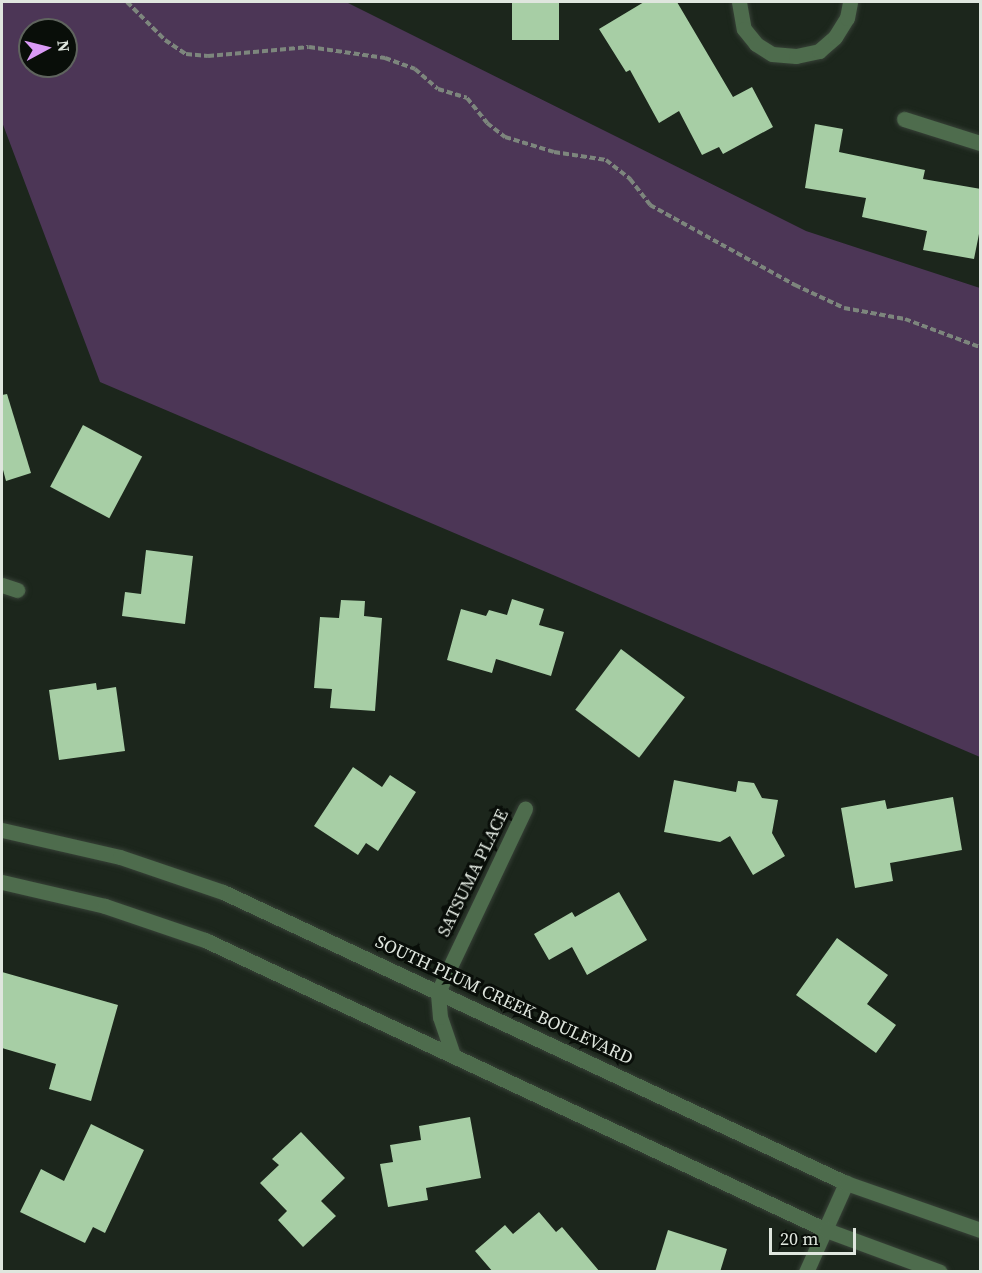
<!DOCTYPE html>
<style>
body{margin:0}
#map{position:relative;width:982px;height:1273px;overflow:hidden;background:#1c261c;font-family:"Source Serif 4",serif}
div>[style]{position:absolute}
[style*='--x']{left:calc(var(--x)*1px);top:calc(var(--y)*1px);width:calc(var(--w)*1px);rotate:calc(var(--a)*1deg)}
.green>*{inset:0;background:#4c3656}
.building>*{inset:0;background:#a7cea5;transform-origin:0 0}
.path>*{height:4px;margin-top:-2px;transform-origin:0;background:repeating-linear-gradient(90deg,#7d867d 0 6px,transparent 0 9px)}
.roads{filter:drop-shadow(0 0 2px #374137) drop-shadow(0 0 2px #374137)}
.minor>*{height:15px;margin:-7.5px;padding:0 7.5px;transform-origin:7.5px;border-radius:7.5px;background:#4e6c4d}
.tertiary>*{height:15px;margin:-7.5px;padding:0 7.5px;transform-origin:7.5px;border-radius:7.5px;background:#4e6c4d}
span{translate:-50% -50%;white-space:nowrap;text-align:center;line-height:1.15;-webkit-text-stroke:6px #090e09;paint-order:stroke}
.street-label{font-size:18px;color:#dfe6de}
.frame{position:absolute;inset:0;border:3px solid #dfe6de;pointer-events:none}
.north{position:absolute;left:18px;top:18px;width:60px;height:60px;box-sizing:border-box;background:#090e09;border:2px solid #5f645e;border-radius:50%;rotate:83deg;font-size:16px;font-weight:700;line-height:24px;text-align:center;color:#dfe6de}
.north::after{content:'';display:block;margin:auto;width:21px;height:27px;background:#da9af6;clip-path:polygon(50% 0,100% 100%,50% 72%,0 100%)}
.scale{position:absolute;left:769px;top:1228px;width:87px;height:27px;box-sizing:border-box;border:3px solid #dfe6de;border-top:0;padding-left:8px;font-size:18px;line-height:21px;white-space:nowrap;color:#dfe6de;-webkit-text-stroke:4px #090e09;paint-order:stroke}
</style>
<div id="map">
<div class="green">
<div style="clip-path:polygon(evenodd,2px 2px,346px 2px,806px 231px,980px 288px,980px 757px,100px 382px,2px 122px,2px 2px,30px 30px,66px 30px,66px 66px,30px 66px,30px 30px)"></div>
</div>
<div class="building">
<div style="left:512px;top:2px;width:47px;height:38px"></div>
<div style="clip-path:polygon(644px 2px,677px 2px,733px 97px,752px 87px,773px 127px,723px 154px,719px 147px,702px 155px,679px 111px,659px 123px,630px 70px,626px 72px,599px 29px)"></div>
<div style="clip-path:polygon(815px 124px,843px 129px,839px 152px,925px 170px,923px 179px,981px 189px,981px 224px,974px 259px,923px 250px,927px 231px,862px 217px,866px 198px,805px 188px)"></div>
<div style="clip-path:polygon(7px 394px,31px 473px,6px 481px,2px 466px,2px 395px)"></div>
<div style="left:83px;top:425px;width:67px;height:70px;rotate:28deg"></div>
<div style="clip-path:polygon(146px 550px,193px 556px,185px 624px,122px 616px,125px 592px,141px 594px)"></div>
<div style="clip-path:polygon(512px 599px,544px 609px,539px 625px,564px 632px,551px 676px,496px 659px,492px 673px,447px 660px,461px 609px,486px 616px,489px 610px,507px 615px)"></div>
<div style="clip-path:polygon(341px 600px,365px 601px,364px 616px,382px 618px,375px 711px,330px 708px,332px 689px,314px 688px,320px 617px,339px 618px)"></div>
<div style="left:621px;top:649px;width:80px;height:76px;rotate:37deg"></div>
<div style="clip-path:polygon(96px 683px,97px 690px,116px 687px,125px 751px,59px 760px,49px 690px)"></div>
<div style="clip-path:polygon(353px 767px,382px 787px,390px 775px,416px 792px,378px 851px,366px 843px,358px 855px,314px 826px)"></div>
<div style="clip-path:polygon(674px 780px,736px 792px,738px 781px,754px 783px,762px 798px,778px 800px,772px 833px,785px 856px,753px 875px,730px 836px,720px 842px,664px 832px)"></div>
<div style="clip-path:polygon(953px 797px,962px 850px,890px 863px,893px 881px,855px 888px,841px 808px,885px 800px,887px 809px)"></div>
<div style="clip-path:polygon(619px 892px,647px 940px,587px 975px,572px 947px,549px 960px,534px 934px,572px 912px,575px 917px)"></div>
<div style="clip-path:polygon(837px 938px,888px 975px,867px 1004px,896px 1025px,876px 1053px,796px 995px)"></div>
<div style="clip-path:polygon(2px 972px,118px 1005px,91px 1101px,49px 1089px,56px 1064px,2px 1048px)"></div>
<div style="clip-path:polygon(470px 1117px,481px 1178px,426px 1188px,428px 1200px,388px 1207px,380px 1164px,393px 1162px,390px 1145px,421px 1140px,419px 1126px)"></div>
<div style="clip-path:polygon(91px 1124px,144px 1150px,105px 1233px,93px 1227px,85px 1243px,20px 1212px,41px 1169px,64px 1181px)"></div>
<div style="clip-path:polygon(301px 1132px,345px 1178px,321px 1201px,336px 1216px,303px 1247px,278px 1220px,287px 1211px,260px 1183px,279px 1165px,272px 1159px)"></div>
<div style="clip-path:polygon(539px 1212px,556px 1232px,562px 1227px,600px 1272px,493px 1272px,475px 1251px,505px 1225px,513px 1234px)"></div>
<div style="clip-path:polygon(668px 1230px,727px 1249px,720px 1272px,655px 1272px)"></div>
</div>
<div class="path">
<div style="--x:127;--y:2;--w:54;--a:45"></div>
<div style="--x:165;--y:40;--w:25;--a:34"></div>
<div style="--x:186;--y:54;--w:22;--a:5"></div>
<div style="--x:208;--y:56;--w:101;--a:-5.1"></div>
<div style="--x:309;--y:47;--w:77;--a:8.2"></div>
<div style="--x:385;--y:58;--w:32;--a:20"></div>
<div style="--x:415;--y:69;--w:30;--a:41"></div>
<div style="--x:438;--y:89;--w:30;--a:17"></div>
<div style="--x:467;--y:98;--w:32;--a:51"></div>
<div style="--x:487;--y:123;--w:23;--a:38"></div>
<div style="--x:505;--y:137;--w:51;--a:17"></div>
<div style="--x:554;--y:152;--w:53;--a:8.7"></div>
<div style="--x:606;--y:160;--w:31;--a:38"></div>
<div style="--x:630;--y:179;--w:33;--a:52"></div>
<div style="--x:650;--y:205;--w:166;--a:28.9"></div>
<div style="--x:795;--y:285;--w:54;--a:25.1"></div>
<div style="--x:844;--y:308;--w:62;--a:10.2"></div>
<div style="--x:905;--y:319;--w:80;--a:20.5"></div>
</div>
<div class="roads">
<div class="minor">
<div style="--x:739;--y:2;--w:27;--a:80"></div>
<div style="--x:744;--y:29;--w:19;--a:51"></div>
<div style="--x:756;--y:44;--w:19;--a:32"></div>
<div style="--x:772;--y:54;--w:24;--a:5"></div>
<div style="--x:796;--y:56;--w:24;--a:-12"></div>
<div style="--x:819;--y:51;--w:21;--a:-41"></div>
<div style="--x:835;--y:37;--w:22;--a:-58"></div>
<div style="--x:847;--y:18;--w:16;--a:-79"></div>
<div style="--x:904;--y:119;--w:80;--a:17.5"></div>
<div style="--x:2;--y:585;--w:16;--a:18"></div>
<div style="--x:453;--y:1055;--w:40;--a:-108.9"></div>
<div style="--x:440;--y:1017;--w:25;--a:-95"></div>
<div style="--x:438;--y:992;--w:203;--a:-64.6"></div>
<div style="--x:806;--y:1272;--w:98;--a:-65.8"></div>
</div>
<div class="tertiary">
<div style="--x:2;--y:830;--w:121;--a:12.9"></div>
<div style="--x:120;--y:857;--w:109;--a:18.8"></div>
<div style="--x:223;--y:892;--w:688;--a:25.04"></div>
<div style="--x:846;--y:1183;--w:142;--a:19.3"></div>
<div style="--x:2;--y:882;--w:106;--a:13.1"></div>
<div style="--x:105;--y:906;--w:106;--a:18.8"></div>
<div style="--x:205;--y:940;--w:685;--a:25.03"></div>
<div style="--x:826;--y:1230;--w:121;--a:20.2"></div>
</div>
</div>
<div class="street-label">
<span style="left:473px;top:873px;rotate:-64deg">SATSUMA PLACE</span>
<span style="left:504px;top:1000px;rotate:25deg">SOUTH PLUM CREEK BOULEVARD</span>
</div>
<div class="frame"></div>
<div class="north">N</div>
<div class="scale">20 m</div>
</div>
